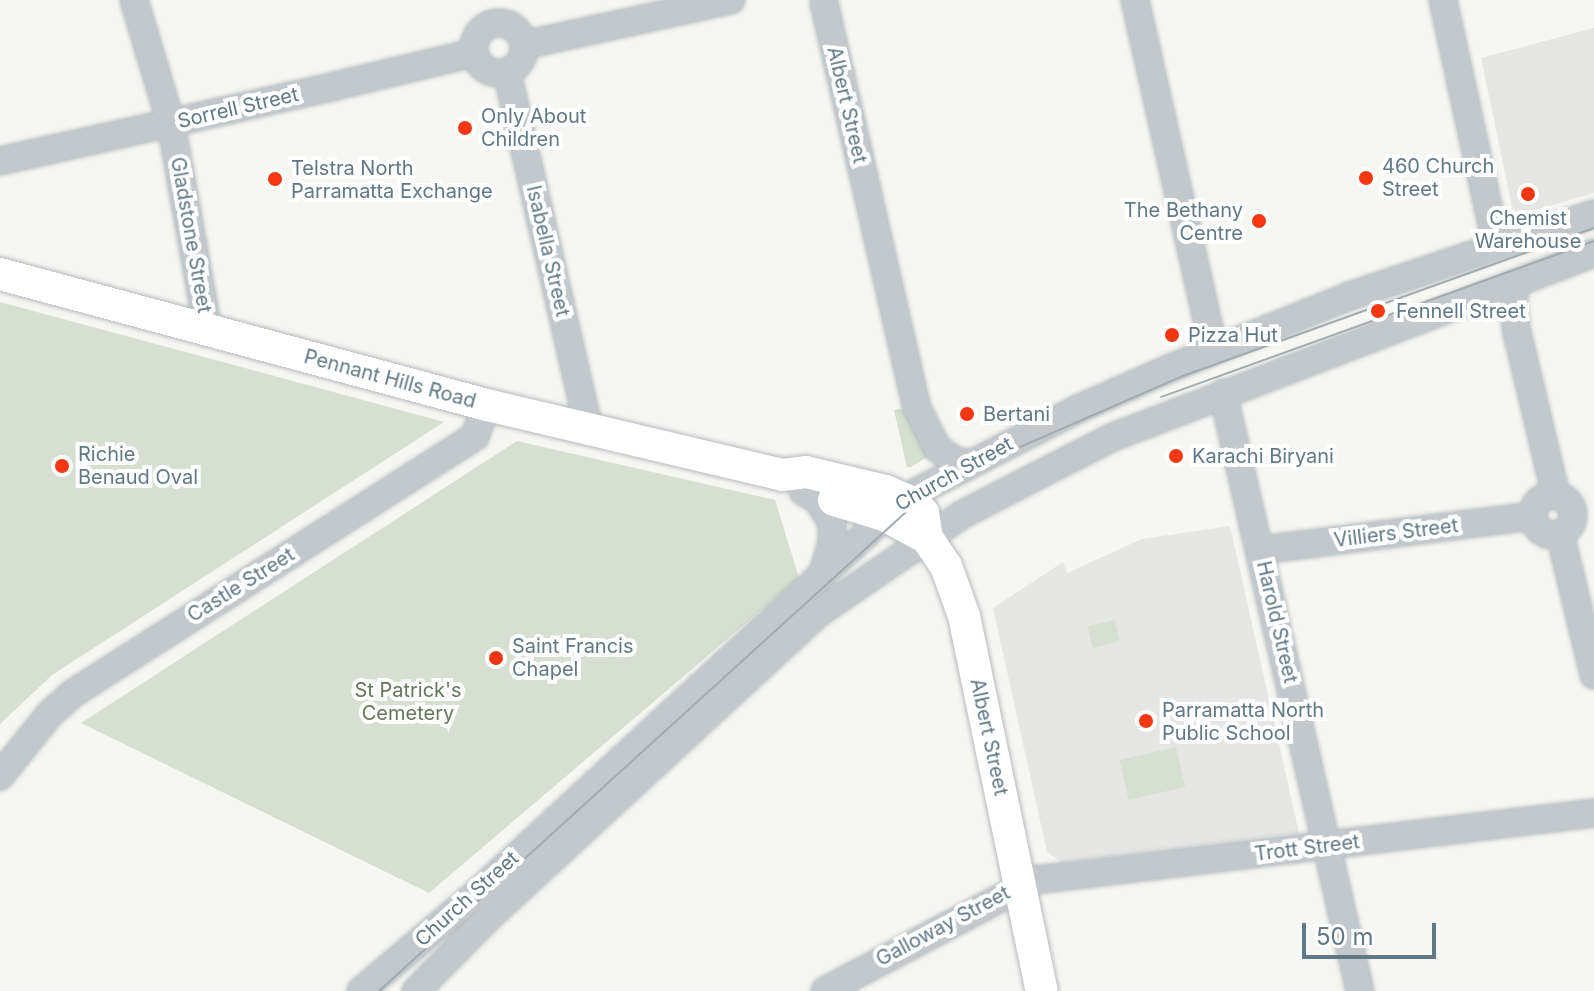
<!DOCTYPE html>
<style>
body{margin:0}
#map{position:relative;width:1594px;height:991px;overflow:hidden;background:#f6f6f2;font-family:Inter,sans-serif}
div>[style]{position:absolute}
[style*='--x']{left:calc(var(--x)*1px);top:calc(var(--y)*1px);width:calc(var(--w)*1px);rotate:calc(var(--a)*1deg)}
.built>*{inset:0;background:#e6e7e5}
.green>*{inset:0;background:#d7ded2;transform-origin:0 0}
.roads{filter:drop-shadow(0 0 2px #b5bbbe) drop-shadow(0 0 2px #b5bbbe)}
.minor>*{height:26px;margin:-13px;padding:0 13px;transform-origin:13px;border-radius:13px;background:#c2c8cb}
.minor>.ring{margin:-13px;padding:0;box-sizing:content-box;background:none;border:26px solid #c2c8cb;border-radius:50%}
.major>*{height:32px;margin:-16px;padding:0 16px;transform-origin:16px;border-radius:16px;background:#fff}
.tram>*{height:2px;margin:-1px;padding:0 1px;transform-origin:1px;border-radius:1px;background:#a2abb0}
.dots>*{width:22px;height:22px;translate:-50% -50%;box-sizing:border-box;border:4px solid #fff;border-radius:50%}
span{translate:-50% -50%;white-space:nowrap;text-align:center;line-height:1.15;-webkit-text-stroke:8px #fff;paint-order:stroke}
.street-label{font-size:20px;color:#617986}
.poi-label{font-size:20px;color:#617986}
.left{translate:0 -50%;text-align:left}
.right{translate:-100% -50%;text-align:right}
.park-label{font-size:20px;color:#65785d}
.scale{position:absolute;left:1302px;top:923px;width:134px;height:36px;box-sizing:border-box;border:4px solid #617986;border-top:0;padding-left:10px;font-size:24px;line-height:28px;white-space:nowrap;color:#617986;-webkit-text-stroke:6px #fff;paint-order:stroke}
</style>
<div id="map">
<div class="built">
<div style="clip-path:polygon(1594px 28px,1594px 193px,1514px 216px,1481px 58px)"></div>
<div style="clip-path:polygon(1230px 526px,1299px 833px,1061px 862px,1047px 852px,993px 608px,1063px 562px,1067px 573px,1142px 539px)"></div>
</div>
<div class="green">
<div style="clip-path:polygon(0 302px,352px 397px,444px 422px,52px 675px,0 724px)"></div>
<div style="clip-path:polygon(908px 408px,934px 453px,911px 467px,907px 467px,894px 410px)"></div>
<div style="clip-path:polygon(517px 441px,775px 500px,799px 578px,429px 893px,81px 723px)"></div>
<div style="left:1115px;top:620px;width:22px;height:28px;rotate:77deg"></div>
<div style="left:1176px;top:747px;width:41px;height:58px;rotate:77deg"></div>
</div>
<div class="roads">
<div class="minor">
<div style="--x:134;--y:0;--w:128;--a:73.3"></div>
<div style="--x:171;--y:123;--w:211;--a:79.9"></div>
<div style="--x:1135;--y:0;--w:359;--a:77.3"></div>
<div style="--x:1443;--y:0;--w:250;--a:77.7"></div>
<div style="--x:824;--y:3;--w:413;--a:77.1"></div>
<div style="--x:916;--y:406;--w:47;--a:63.4"></div>
<div style="--x:937;--y:448;--w:22;--a:36"></div>
<div style="--x:955;--y:461;--w:13;--a:9"></div>
<div class="ring" style="left:474px;top:23px;width:24px;height:24px"></div>
<div style="--x:524;--y:45;--w:212;--a:-12.3"></div>
<div style="--x:507;--y:72;--w:367;--a:77.1"></div>
<div style="--x:0;--y:161;--w:343;--a:-12.6"></div>
<div style="--x:335;--y:86;--w:134;--a:-13.4"></div>
<div style="--x:465;--y:55;--w:11;--a:-38"></div>
<div style="--x:1517;--y:284;--w:15;--a:106"></div>
<div style="--x:1513;--y:298;--w:30;--a:84"></div>
<div style="--x:1516;--y:328;--w:173;--a:76.6"></div>
<div style="--x:1223;--y:393;--w:613;--a:77.1"></div>
<div style="--x:803;--y:491;--w:17;--a:31"></div>
<div style="--x:818;--y:500;--w:27;--a:59"></div>
<div style="--x:832;--y:523;--w:20;--a:90"></div>
<div style="--x:832;--y:543;--w:27;--a:107"></div>
<div class="ring" style="left:1533px;top:495px;width:14px;height:14px"></div>
<div style="--x:1560;--y:534;--w:145;--a:76.4"></div>
<div style="--x:1260;--y:550;--w:275;--a:-7.1"></div>
<div style="--x:0;--y:776;--w:78;--a:-51.2"></div>
<div style="--x:49;--y:715;--w:31;--a:-42"></div>
<div style="--x:72;--y:694;--w:479;--a:-32.6"></div>
<div style="--x:475;--y:436;--w:33;--a:-69"></div>
<div style="--x:361;--y:991;--w:152;--a:-40.2"></div>
<div style="--x:477;--y:893;--w:582;--a:-42.7"></div>
<div style="--x:905;--y:498;--w:195;--a:-27.2"></div>
<div style="--x:1078;--y:409;--w:102;--a:-23.8"></div>
<div style="--x:1171;--y:368;--w:193;--a:-21.9"></div>
<div style="--x:1350;--y:296;--w:257;--a:-18.6"></div>
<div style="--x:416;--y:991;--w:100;--a:-45.4"></div>
<div style="--x:486;--y:920;--w:454;--a:-42.7"></div>
<div style="--x:820;--y:612;--w:173;--a:-34.4"></div>
<div style="--x:963;--y:514;--w:169;--a:-27.2"></div>
<div style="--x:1113;--y:437;--w:515;--a:-20.93"></div>
<div style="--x:825;--y:991;--w:238;--a:-27.9"></div>
<div style="--x:1035;--y:880;--w:563;--a:-6.83"></div>
</div>
<div class="major">
<div style="--x:0;--y:274;--w:504;--a:15.06"></div>
<div style="--x:487;--y:405;--w:303;--a:13.3"></div>
<div style="--x:782;--y:475;--w:24;--a:-7"></div>
<div style="--x:806;--y:472;--w:82;--a:13.4"></div>
<div style="--x:886;--y:491;--w:32;--a:24"></div>
<div style="--x:915;--y:504;--w:12;--a:48"></div>
<div style="--x:923;--y:513;--w:25;--a:81"></div>
<div style="--x:927;--y:538;--w:34;--a:56"></div>
<div style="--x:946;--y:566;--w:53;--a:70.2"></div>
<div style="--x:964;--y:616;--w:383;--a:78.3"></div>
<div style="--x:834;--y:500;--w:52;--a:16.7"></div>
<div style="--x:884;--y:515;--w:49;--a:28.1"></div>
</div>
</div>
<div class="tram">
<div style="--x:1161;--y:397;--w:460;--a:-19.8"></div>
<div style="--x:379;--y:991;--w:724;--a:-42.26"></div>
<div style="--x:915;--y:504;--w:92;--a:-29.9"></div>
<div style="--x:995;--y:458;--w:205;--a:-23.6"></div>
<div style="--x:1183;--y:376;--w:437;--a:-19.8"></div>
</div>
<div class="dots">
<div style="left:465px;top:128px;background:#f63712"></div>
<div style="left:1366px;top:178px;background:#f63712"></div>
<div style="left:275px;top:179px;background:#f63712"></div>
<div style="left:1528px;top:194px;background:#f63712"></div>
<div style="left:1259px;top:221px;background:#f63712"></div>
<div style="left:1378px;top:311px;background:#f63712"></div>
<div style="left:1172px;top:335px;background:#f63712"></div>
<div style="left:967px;top:414px;background:#f63712"></div>
<div style="left:1176px;top:456px;background:#f63712"></div>
<div style="left:62px;top:466px;background:#f63712"></div>
<div style="left:496px;top:658px;background:#f63712"></div>
<div style="left:1146px;top:721px;background:#f63712"></div>
</div>
<div class="street-label">
<span style="left:847px;top:105px;rotate:77deg">Albert Street</span>
<span style="left:238px;top:108px;rotate:-13deg">Sorrell Street</span>
<span style="left:191px;top:235px;rotate:80deg">Gladstone Street</span>
<span style="left:548px;top:251px;rotate:77deg">Isabella Street</span>
<span style="left:390px;top:379px;rotate:15deg">Pennant Hills Road</span>
<span style="left:954px;top:474px;rotate:-29deg">Church Street</span>
<span style="left:1396px;top:533px;rotate:-7deg">Villiers Street</span>
<span style="left:241px;top:585px;rotate:-32deg">Castle Street</span>
<span style="left:1277px;top:622px;rotate:77deg">Harold Street</span>
<span style="left:989px;top:737px;rotate:78deg">Albert Street</span>
<span style="left:1307px;top:848px;rotate:-7deg">Trott Street</span>
<span style="left:467px;top:899px;rotate:-42deg">Church Street</span>
<span style="left:943px;top:926px;rotate:-28deg">Galloway Street</span>
</div>
<div class="poi-label">
<span class="left" style="left:481px;top:128px">Only About<br>Children</span>
<span class="left" style="left:1382px;top:178px">460 Church<br>Street</span>
<span class="left" style="left:291px;top:180px">Telstra North<br>Parramatta Exchange</span>
<span class="right" style="left:1243px;top:222px">The Bethany<br>Centre</span>
<span style="left:1528px;top:230px">Chemist<br>Warehouse</span>
<span class="left" style="left:1396px;top:311px">Fennell Street</span>
<span class="left" style="left:1188px;top:335px">Pizza Hut</span>
<span class="left" style="left:983px;top:414px">Bertani</span>
<span class="left" style="left:78px;top:466px">Richie<br>Benaud Oval</span>
<span class="left" style="left:1192px;top:456px">Karachi Biryani</span>
<span class="left" style="left:512px;top:658px">Saint Francis<br>Chapel</span>
<span class="left" style="left:1162px;top:722px">Parramatta North<br>Public School</span>
</div>
<div class="park-label">
<span style="left:408px;top:702px">St Patrick's<br>Cemetery</span>
</div>
<div class="scale">50 m</div>
</div>
